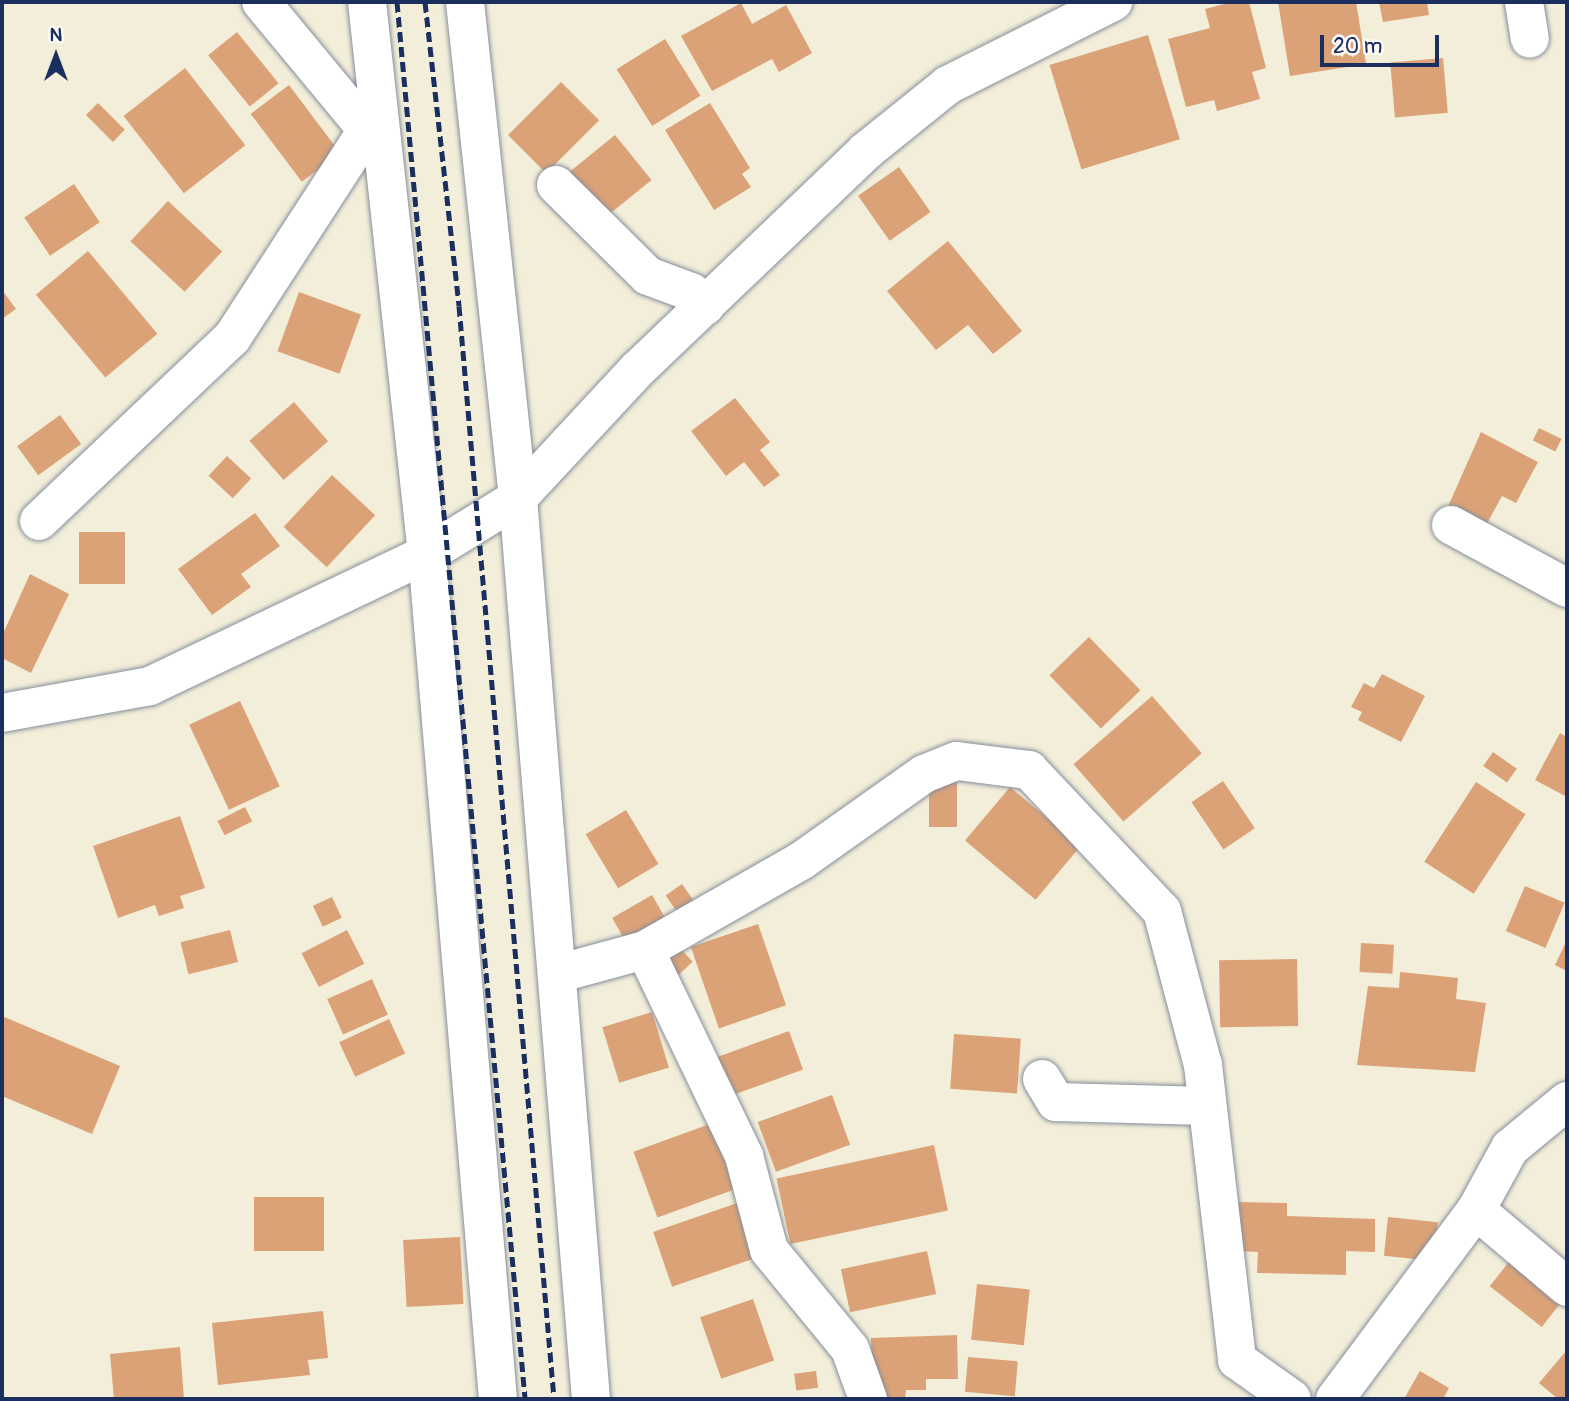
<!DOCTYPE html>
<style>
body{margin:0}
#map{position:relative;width:1569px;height:1401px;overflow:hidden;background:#f2eed9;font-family:Pangolin,sans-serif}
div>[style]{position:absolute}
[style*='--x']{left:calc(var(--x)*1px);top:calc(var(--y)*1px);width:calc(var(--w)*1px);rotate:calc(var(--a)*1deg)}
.building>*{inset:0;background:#dca277;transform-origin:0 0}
.roads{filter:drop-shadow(0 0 2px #868e9c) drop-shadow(0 0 2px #868e9c)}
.minor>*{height:38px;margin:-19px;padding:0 19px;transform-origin:19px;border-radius:19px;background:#fff}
.rail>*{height:5px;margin-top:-2.5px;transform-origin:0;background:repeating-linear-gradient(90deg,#1b2f5e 0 10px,transparent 0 15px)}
span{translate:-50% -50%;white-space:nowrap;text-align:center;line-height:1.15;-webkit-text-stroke:5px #fdfcf7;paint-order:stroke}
.frame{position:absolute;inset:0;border:4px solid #1b2f5e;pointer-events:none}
.north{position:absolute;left:21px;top:21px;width:70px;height:70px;-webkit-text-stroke:5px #fdfcf7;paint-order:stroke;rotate:0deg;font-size:19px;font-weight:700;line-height:28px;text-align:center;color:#1b2f5e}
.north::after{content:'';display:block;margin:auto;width:24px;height:32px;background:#1b2f5e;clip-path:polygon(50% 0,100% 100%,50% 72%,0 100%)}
.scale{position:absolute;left:1320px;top:35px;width:119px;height:32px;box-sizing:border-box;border:4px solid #1b2f5e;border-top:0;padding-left:9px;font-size:21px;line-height:24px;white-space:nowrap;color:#1b2f5e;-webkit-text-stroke:5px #fdfcf7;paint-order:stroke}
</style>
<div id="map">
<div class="building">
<div style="clip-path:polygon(1232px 2px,1249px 2px,1266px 68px,1252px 72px,1260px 99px,1217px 111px,1214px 100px,1186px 107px,1168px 39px,1210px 28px,1205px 9px)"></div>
<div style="clip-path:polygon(1278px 2px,1356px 2px,1366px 64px,1290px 76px)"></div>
<div style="clip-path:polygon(1379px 2px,1427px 2px,1429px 15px,1383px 22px)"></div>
<div style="clip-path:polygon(741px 3px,752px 24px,786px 5px,812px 53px,779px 72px,772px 59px,712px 91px,681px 36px)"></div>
<div style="left:237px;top:32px;width:66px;height:37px;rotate:51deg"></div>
<div style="left:1148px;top:35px;width:109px;height:103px;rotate:73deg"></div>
<div style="left:665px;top:39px;width:67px;height:57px;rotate:58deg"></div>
<div style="left:1443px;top:58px;width:55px;height:53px;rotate:85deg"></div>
<div style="left:185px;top:68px;width:98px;height:78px;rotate:52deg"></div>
<div style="left:561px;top:82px;width:54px;height:75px;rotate:45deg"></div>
<div style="left:289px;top:85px;width:85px;height:48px;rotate:53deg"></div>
<div style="left:98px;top:103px;width:38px;height:17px;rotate:45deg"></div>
<div style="clip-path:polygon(710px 103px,750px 168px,742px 174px,751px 187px,714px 210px,665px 130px)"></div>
<div style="left:615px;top:135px;width:58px;height:65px;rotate:51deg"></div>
<div style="left:899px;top:167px;width:55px;height:50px;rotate:55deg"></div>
<div style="left:74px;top:184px;width:46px;height:60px;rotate:56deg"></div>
<div style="left:168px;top:201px;width:74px;height:55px;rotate:43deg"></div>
<div style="clip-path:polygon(948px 241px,1022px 331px,993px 354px,968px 325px,936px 350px,887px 291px)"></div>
<div style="left:88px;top:251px;width:108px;height:68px;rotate:50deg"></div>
<div style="clip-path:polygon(2px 290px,16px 309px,2px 319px)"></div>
<div style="left:299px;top:292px;width:66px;height:63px;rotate:20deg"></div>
<div style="clip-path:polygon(735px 398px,770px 442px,760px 450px,780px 475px,764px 487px,744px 462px,726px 476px,691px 431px)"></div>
<div style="left:294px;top:402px;width:52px;height:59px;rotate:49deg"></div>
<div style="left:60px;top:415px;width:36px;height:53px;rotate:54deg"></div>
<div style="left:1539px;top:428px;width:25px;height:14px;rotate:26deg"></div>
<div style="clip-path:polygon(1481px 432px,1538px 462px,1516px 503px,1502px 496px,1478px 540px,1442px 520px)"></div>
<div style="left:227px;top:456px;width:33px;height:27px;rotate:43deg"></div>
<div style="left:332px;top:475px;width:59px;height:71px;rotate:43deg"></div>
<div style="clip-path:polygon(255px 513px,280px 546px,241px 574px,251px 587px,212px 615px,178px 569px)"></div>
<div style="left:125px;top:532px;width:52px;height:46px;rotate:90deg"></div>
<div style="clip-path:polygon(30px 574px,69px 594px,31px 673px,2px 658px,2px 636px)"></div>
<div style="left:1089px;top:637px;width:74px;height:55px;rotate:46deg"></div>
<div style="clip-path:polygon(1382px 674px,1425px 696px,1401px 742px,1358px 720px,1362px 712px,1351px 707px,1364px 683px,1374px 688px)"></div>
<div style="left:1152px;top:696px;width:76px;height:104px;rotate:49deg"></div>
<div style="left:240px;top:701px;width:94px;height:56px;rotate:65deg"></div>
<div style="clip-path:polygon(1560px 733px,1567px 737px,1567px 797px,1535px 780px)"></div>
<div style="left:1493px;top:752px;width:29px;height:17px;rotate:35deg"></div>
<div style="left:929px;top:778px;width:28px;height:49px"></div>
<div style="left:1223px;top:781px;width:57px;height:38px;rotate:56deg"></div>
<div style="left:1476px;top:782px;width:59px;height:95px;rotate:33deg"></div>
<div style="left:1010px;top:787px;width:92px;height:70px;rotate:40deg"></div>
<div style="left:245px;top:807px;width:16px;height:31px;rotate:63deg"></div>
<div style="left:626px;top:810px;width:63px;height:47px;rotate:59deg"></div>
<div style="clip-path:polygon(180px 816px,205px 888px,180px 896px,184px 908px,159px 916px,155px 905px,118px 918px,93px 846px)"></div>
<div style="left:682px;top:884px;width:24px;height:20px;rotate:55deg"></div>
<div style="left:1525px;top:886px;width:43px;height:49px;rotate:23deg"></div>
<div style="left:652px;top:895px;width:34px;height:46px;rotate:60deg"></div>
<div style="left:332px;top:897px;width:23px;height:21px;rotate:65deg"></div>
<div style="left:758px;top:924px;width:86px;height:71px;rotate:71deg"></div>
<div style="left:230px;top:930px;width:33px;height:51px;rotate:76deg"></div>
<div style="left:347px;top:930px;width:38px;height:51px;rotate:63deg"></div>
<div style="clip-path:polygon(1567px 940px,1567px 971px,1555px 965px)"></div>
<div style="left:1361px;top:943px;width:33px;height:29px;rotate:3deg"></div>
<div style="left:677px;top:945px;width:23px;height:30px;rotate:47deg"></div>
<div style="left:1297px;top:959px;width:67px;height:78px;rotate:89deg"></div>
<div style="clip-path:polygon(1400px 972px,1458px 978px,1456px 999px,1486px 1003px,1475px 1072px,1357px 1065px,1368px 986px,1399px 988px)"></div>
<div style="left:372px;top:979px;width:39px;height:49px;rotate:66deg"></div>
<div style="left:652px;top:1012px;width:58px;height:52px;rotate:73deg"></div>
<div style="clip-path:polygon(2px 1016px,120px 1066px,92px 1134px,2px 1096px)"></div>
<div style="left:389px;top:1019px;width:38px;height:55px;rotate:65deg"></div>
<div style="left:789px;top:1031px;width:41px;height:77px;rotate:70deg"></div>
<div style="left:954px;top:1034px;width:67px;height:55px;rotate:4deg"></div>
<div style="left:832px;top:1095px;width:53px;height:79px;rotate:70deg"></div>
<div style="left:718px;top:1121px;width:70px;height:90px;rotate:70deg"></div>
<div style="left:934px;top:1145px;width:67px;height:161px;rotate:78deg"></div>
<div style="left:254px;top:1197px;width:70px;height:54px"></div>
<div style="left:743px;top:1201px;width:58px;height:95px;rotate:71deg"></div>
<div style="clip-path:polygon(1238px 1202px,1287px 1203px,1287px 1216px,1375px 1219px,1375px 1252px,1346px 1251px,1346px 1275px,1257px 1273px,1258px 1252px,1237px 1251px)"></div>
<div style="left:1388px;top:1217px;width:50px;height:39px;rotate:6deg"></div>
<div style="left:460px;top:1237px;width:67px;height:57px;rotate:87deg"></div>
<div style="left:927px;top:1251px;width:44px;height:88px;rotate:78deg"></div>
<div style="left:1515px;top:1254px;width:66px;height:41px;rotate:38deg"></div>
<div style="left:977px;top:1284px;width:53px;height:56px;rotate:6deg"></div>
<div style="left:753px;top:1299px;width:65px;height:56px;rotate:71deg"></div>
<div style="clip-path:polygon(323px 1311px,328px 1358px,308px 1360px,310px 1375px,218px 1385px,212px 1323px)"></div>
<div style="clip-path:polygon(957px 1335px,958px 1379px,926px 1379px,926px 1390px,906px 1390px,905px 1399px,878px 1399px,872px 1389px,871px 1338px)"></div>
<div style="clip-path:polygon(180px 1347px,184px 1399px,114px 1399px,110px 1354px)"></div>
<div style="clip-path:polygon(1567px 1350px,1567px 1399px,1558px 1399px,1539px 1383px)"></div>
<div style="left:968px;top:1357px;width:50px;height:35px;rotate:5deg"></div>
<div style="left:816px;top:1371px;width:17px;height:22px;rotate:83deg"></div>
<div style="clip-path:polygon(1420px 1371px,1449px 1388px,1443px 1399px,1404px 1399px)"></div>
</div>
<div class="roads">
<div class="minor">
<div style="--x:367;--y:2;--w:555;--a:83.8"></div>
<div style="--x:427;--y:554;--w:848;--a:85.2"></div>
<div style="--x:465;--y:2;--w:499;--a:83.9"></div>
<div style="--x:518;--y:498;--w:904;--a:85.37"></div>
<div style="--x:1524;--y:2;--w:37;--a:81"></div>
<div style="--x:556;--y:185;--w:129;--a:44.7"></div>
<div style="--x:648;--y:276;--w:46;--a:20.4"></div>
<div style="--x:691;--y:292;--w:20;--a:45"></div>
<div style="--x:39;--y:521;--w:266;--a:-43.5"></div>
<div style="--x:232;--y:338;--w:248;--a:-57"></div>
<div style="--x:367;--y:130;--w:166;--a:-129.6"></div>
<div style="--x:1451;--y:525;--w:132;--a:28.5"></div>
<div style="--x:2;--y:713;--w:150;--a:-10.3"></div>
<div style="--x:150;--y:686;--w:307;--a:-25.5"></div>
<div style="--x:427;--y:554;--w:107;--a:-31.6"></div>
<div style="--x:518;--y:498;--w:176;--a:-47.1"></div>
<div style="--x:638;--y:369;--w:315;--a:-43.7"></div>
<div style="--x:866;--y:151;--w:105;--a:-38.8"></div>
<div style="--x:948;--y:85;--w:185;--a:-26.7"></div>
<div style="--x:645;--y:950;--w:180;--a:-29.7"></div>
<div style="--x:801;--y:861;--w:151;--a:-35.3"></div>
<div style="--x:924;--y:774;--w:35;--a:-22"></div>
<div style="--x:957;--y:761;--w:73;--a:7.1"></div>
<div style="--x:1029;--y:770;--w:194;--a:46.7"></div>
<div style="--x:1162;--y:911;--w:159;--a:75.1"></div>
<div style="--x:1203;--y:1065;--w:297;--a:83.4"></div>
<div style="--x:1237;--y:1360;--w:67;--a:35.3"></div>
<div style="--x:557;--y:974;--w:91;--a:-15.3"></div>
<div style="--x:645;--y:950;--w:229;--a:64.3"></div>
<div style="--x:744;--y:1156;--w:97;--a:75.1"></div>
<div style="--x:769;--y:1250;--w:128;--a:50.7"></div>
<div style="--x:850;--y:1349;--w:53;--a:70.2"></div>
<div style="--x:1042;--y:1079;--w:27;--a:59"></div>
<div style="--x:1056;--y:1102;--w:151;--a:1.5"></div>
<div style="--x:1476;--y:1210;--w:119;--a:40.2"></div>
<div style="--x:1335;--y:1399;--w:236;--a:-53.3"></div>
<div style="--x:1476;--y:1210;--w:71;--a:-61.3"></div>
<div style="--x:1510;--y:1148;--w:74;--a:-39.5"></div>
</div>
</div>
<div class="rail">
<div style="--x:397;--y:2;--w:1403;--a:84.76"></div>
<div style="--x:425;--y:2;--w:306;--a:83.6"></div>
<div style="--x:459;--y:306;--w:1097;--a:85.03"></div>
</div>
<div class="frame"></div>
<div class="north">N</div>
<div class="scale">20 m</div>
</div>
